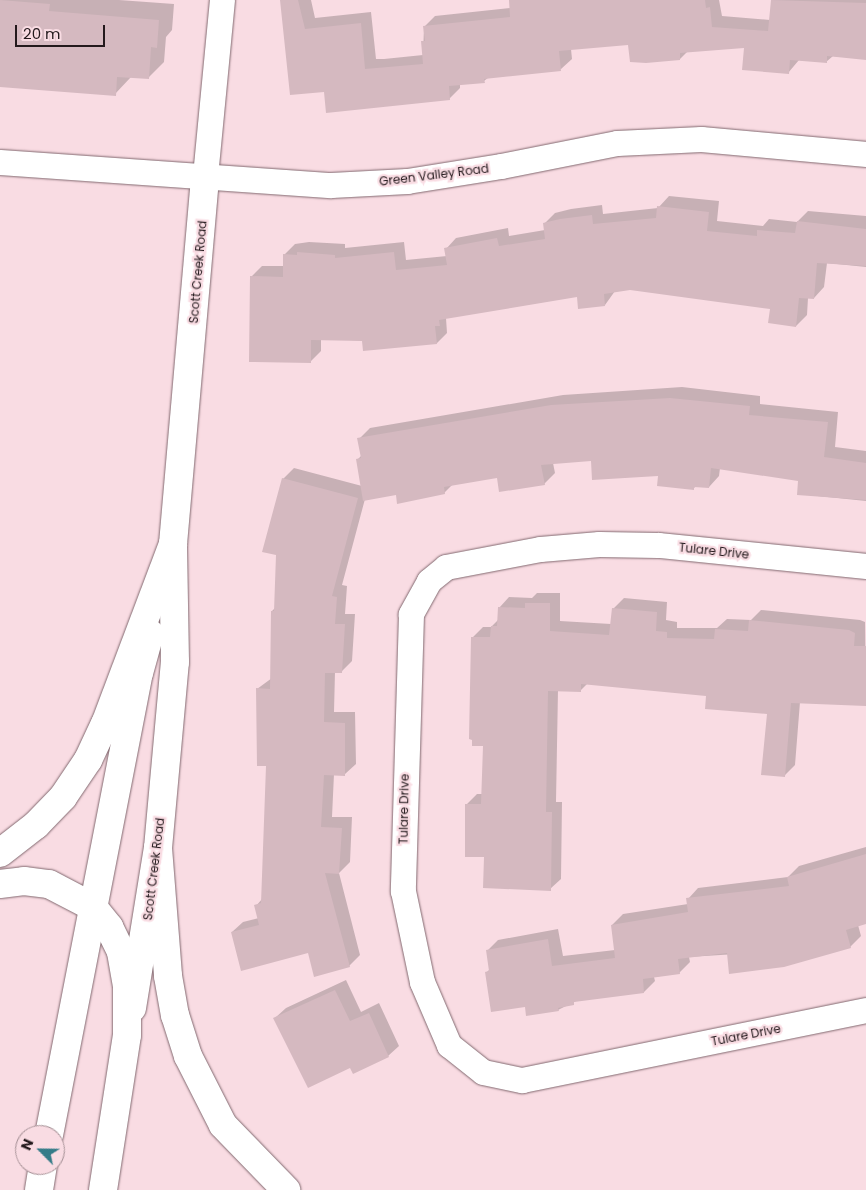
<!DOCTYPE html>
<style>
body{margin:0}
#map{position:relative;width:866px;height:1190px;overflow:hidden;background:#f9dce3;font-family:Poppins,sans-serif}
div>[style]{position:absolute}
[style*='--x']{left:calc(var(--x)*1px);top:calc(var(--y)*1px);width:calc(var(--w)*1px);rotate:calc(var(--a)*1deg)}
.shadow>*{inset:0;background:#0003}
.building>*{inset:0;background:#d5b9c0}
.roads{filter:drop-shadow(0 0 1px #826970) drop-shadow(0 0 1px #826970)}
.minor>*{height:25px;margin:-12.5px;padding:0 12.5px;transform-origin:12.5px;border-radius:12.5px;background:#fff}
.tertiary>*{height:28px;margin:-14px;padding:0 14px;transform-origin:14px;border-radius:14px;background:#fff}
.secondary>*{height:28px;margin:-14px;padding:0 14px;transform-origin:14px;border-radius:14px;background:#fff}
.motorway>*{height:28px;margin:-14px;padding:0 14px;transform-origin:14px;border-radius:14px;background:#fff}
span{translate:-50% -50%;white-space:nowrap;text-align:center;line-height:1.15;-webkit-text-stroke:4.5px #f9dce3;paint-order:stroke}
.street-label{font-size:12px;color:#23191c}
.north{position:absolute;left:15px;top:1125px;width:50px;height:50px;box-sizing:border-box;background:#f9dce3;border:1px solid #a38e93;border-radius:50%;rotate:293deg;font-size:14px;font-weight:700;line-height:20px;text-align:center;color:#23191c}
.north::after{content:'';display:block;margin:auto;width:18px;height:22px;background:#357b88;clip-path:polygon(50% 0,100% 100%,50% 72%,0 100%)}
.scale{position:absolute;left:15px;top:25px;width:90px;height:22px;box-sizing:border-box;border:2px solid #23191c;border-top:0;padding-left:6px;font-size:15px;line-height:18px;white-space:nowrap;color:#23191c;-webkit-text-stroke:4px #f9dce3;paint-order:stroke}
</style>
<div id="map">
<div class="shadow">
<div style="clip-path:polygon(0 0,119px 0,174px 4px,172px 30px,166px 37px,164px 62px,148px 78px,131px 77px,115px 94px,0 86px)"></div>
<div style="clip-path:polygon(282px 0,311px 0,315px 18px,371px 12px,376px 59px,384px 59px,423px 55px,424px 27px,435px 16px,511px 8px,510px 0,719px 0,722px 16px,770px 20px,772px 0,866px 0,866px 59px,833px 56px,826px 62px,799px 60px,788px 73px,745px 46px,688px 51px,680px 59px,630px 43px,571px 49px,572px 59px,561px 69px,489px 77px,484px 81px,460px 84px,460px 88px,449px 99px,325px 90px)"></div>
<div style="clip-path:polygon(669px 196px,719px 201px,717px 221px,763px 226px,769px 219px,797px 222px,808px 211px,866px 216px,866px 267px,827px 263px,824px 287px,814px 298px,808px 298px,807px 315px,796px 326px,771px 308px,630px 289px,615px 291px,605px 305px,578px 296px,446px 318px,447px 333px,437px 343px,321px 339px,321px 351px,310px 362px,251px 277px,262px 266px,284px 266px,284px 255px,295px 244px,309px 242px,345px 244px,345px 248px,404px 242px,406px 260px,447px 256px,446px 249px,456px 238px,508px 228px,509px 236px,545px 230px,544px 224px,555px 213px,571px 209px,602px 205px,603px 214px,658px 208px)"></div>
<div style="clip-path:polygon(682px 387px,760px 396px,760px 404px,838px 412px,835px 447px,866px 451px,866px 501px,798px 494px,799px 480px,720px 468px,719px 476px,709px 487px,696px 486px,693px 489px,659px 474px,593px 460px,553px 463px,555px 473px,544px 484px,498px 477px,453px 484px,444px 493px,397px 493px,365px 499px,342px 585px,347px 586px,345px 614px,355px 614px,352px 661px,341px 672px,335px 672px,334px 712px,355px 712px,356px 764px,345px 774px,334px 774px,332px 817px,352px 817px,350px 862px,339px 873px,360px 955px,349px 966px,309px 952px,232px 932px,243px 922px,259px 918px,256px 906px,262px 899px,267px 765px,257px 689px,272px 678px,272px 611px,276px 607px,283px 479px,294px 468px,362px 486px,357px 460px,362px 455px,359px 439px,370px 428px,563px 395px)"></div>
<div style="clip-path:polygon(537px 593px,560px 593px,560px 621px,611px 624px,613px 609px,624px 598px,667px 602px,666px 620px,677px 622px,677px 628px,717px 628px,727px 619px,751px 620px,761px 610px,860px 620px,865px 622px,866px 705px,800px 702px,795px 765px,784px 776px,768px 713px,708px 695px,588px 683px,580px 691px,558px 690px,556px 802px,562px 802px,561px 879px,550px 889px,485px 856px,466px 805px,477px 794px,483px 794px,484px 745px,472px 638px,483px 627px,491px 627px,498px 620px,499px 608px,509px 597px,532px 598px)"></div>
<div style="clip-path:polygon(866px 847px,866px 923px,858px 925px,861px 936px,850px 947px,689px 957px,690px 962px,679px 973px,654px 977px,655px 981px,644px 992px,578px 1000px,558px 1010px,526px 1005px,486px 973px,490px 969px,487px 951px,498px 940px,558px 929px,563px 956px,615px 950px,612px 925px,623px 914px,688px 904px,688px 899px,698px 888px,788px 877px,799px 866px)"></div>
<div style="clip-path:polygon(346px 980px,361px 1012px,379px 1003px,399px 1046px,388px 1056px,351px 1066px,275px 1018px,286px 1008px)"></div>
</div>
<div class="building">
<div style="clip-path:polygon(0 0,50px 4px,49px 11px,159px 20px,157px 48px,151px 47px,149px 79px,117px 77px,116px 96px,0 87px)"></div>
<div style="clip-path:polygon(280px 0,298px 0,305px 29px,361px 23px,365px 69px,423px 64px,421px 41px,425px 41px,423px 26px,510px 17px,509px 0,705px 0,706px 8px,710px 7px,712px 27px,768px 31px,771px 0,866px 3px,866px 60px,827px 56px,827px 63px,790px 60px,789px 74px,742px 70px,744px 48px,680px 53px,680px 60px,646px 63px,630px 62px,628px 45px,559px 51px,561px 71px,484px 79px,485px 83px,449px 86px,450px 100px,326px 113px,324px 92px,290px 95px)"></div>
<div style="clip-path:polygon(657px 206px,709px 212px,707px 231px,757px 236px,757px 230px,795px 233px,797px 221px,866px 229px,866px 266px,817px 263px,814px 299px,799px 298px,796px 327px,768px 323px,770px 309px,630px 290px,604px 294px,605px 306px,578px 309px,577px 297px,439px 320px,440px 326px,435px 326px,437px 344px,363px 351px,362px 341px,311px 340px,311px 363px,249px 362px,250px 276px,283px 277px,283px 254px,297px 255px,297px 252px,335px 255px,335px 258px,394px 252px,396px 270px,447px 265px,444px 248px,497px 238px,499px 246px,545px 239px,543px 223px,560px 219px,592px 215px,593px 224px,656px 218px)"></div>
<div style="clip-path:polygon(670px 398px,750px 406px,749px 415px,828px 422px,824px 457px,866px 463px,866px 500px,797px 495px,798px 481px,711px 468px,709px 488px,694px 487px,694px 490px,657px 486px,658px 476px,592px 480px,591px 461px,541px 465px,545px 485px,499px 492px,497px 478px,444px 487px,445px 494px,397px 504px,396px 495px,363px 501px,356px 459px,361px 458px,357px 438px,551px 405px)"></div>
<div style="clip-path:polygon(282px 478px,358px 498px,332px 596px,337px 597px,335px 624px,345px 624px,342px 673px,325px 673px,324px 722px,345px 723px,345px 776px,324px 775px,321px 827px,342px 828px,339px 874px,325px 873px,350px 967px,314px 977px,308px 953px,241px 971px,231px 932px,259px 925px,254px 905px,261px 903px,266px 766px,257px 766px,256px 688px,270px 689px,271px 611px,274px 611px,276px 555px,262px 552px)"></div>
<div style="clip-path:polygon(525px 603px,550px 603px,550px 631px,609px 635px,612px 608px,657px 612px,656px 631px,667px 632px,667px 638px,714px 639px,715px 629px,748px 631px,749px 620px,849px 630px,855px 633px,854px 646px,866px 646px,866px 706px,791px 703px,785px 777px,761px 775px,767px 714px,705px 709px,706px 696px,581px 684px,581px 692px,548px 691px,546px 812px,552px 812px,551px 891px,483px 888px,484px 857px,465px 857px,465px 804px,481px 804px,483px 746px,472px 746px,472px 740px,469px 739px,471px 637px,490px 637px,491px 626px,497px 626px,498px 607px,525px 608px)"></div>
<div style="clip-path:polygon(866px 854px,866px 924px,846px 930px,851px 948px,784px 967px,729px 974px,727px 953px,678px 959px,680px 974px,643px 979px,644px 993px,574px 1002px,574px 1005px,558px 1008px,559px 1011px,526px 1016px,525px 1007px,491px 1012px,485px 972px,489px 971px,486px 950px,548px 939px,552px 966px,615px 958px,611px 925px,688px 912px,686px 898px,789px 886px,787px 877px)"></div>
<div style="clip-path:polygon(335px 990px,350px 1021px,369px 1013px,389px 1057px,353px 1074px,350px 1068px,308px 1088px,273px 1018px)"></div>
</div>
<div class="roads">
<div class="minor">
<div style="--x:0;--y:162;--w:332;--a:4"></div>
<div style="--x:331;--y:185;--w:76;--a:-3"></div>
<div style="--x:407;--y:181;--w:95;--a:-9.1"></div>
<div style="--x:501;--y:166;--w:118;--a:-11.2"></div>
<div style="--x:617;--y:143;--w:84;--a:-2.7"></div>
<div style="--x:701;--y:139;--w:166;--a:5.2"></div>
<div style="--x:205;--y:176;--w:177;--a:-84.5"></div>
<div style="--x:866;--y:566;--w:209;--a:-174.2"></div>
<div style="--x:658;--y:545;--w:59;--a:-179"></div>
<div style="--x:599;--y:544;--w:59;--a:175.2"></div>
<div style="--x:540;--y:549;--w:96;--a:169.2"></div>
<div style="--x:446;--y:567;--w:22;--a:141"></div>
<div style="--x:429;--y:581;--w:38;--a:119"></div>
<div style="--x:411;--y:614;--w:277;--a:91.7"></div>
<div style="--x:403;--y:891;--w:93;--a:78.2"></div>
<div style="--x:422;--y:982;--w:69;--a:66.8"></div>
<div style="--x:449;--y:1045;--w:43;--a:38.5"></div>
<div style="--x:483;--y:1072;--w:40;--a:12"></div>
<div style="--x:522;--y:1080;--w:351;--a:-11.5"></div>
</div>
<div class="tertiary">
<div style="--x:132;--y:1008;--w:162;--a:-80.8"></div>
<div style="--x:158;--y:848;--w:187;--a:-84.8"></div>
<div style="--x:175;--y:662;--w:118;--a:-91"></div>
<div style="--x:173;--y:544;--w:369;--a:-85"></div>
<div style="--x:49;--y:1135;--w:471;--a:-79"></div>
<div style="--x:139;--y:673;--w:41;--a:-74.6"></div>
<div style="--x:39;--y:1190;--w:25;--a:-81"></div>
</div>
<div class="secondary">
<div style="--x:103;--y:1190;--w:157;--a:-81.2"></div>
</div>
<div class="motorway">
<div style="--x:158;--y:848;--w:128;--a:85.5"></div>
<div style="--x:168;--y:976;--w:40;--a:80"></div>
<div style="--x:175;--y:1015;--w:43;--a:72.4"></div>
<div style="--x:188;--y:1056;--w:77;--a:63.1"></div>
<div style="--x:223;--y:1125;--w:91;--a:45.9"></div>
<div style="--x:0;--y:853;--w:46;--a:-37.9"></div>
<div style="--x:36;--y:825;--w:39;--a:-46"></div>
<div style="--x:63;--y:797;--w:45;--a:-56"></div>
<div style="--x:88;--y:760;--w:40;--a:-65"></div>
<div style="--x:105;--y:724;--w:192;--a:-69.3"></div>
<div style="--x:0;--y:884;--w:24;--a:-7"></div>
<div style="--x:24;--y:881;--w:25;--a:7"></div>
<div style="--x:49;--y:884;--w:50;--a:27.6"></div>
<div style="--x:93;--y:907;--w:26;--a:51"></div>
<div style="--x:109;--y:927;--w:28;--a:64"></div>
<div style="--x:121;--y:952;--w:34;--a:80"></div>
<div style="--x:127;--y:985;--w:50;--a:90"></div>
</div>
</div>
<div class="street-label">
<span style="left:434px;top:175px;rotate:-7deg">Green Valley Road</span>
<span style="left:198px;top:272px;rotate:-85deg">Scott Creek Road</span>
<span style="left:714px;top:551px;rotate:6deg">Tulare Drive</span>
<span style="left:404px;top:809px;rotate:-89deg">Tulare Drive</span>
<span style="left:154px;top:869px;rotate:-83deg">Scott Creek Road</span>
<span style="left:746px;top:1035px;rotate:-11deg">Tulare Drive</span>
</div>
<div class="north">N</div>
<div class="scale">20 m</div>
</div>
